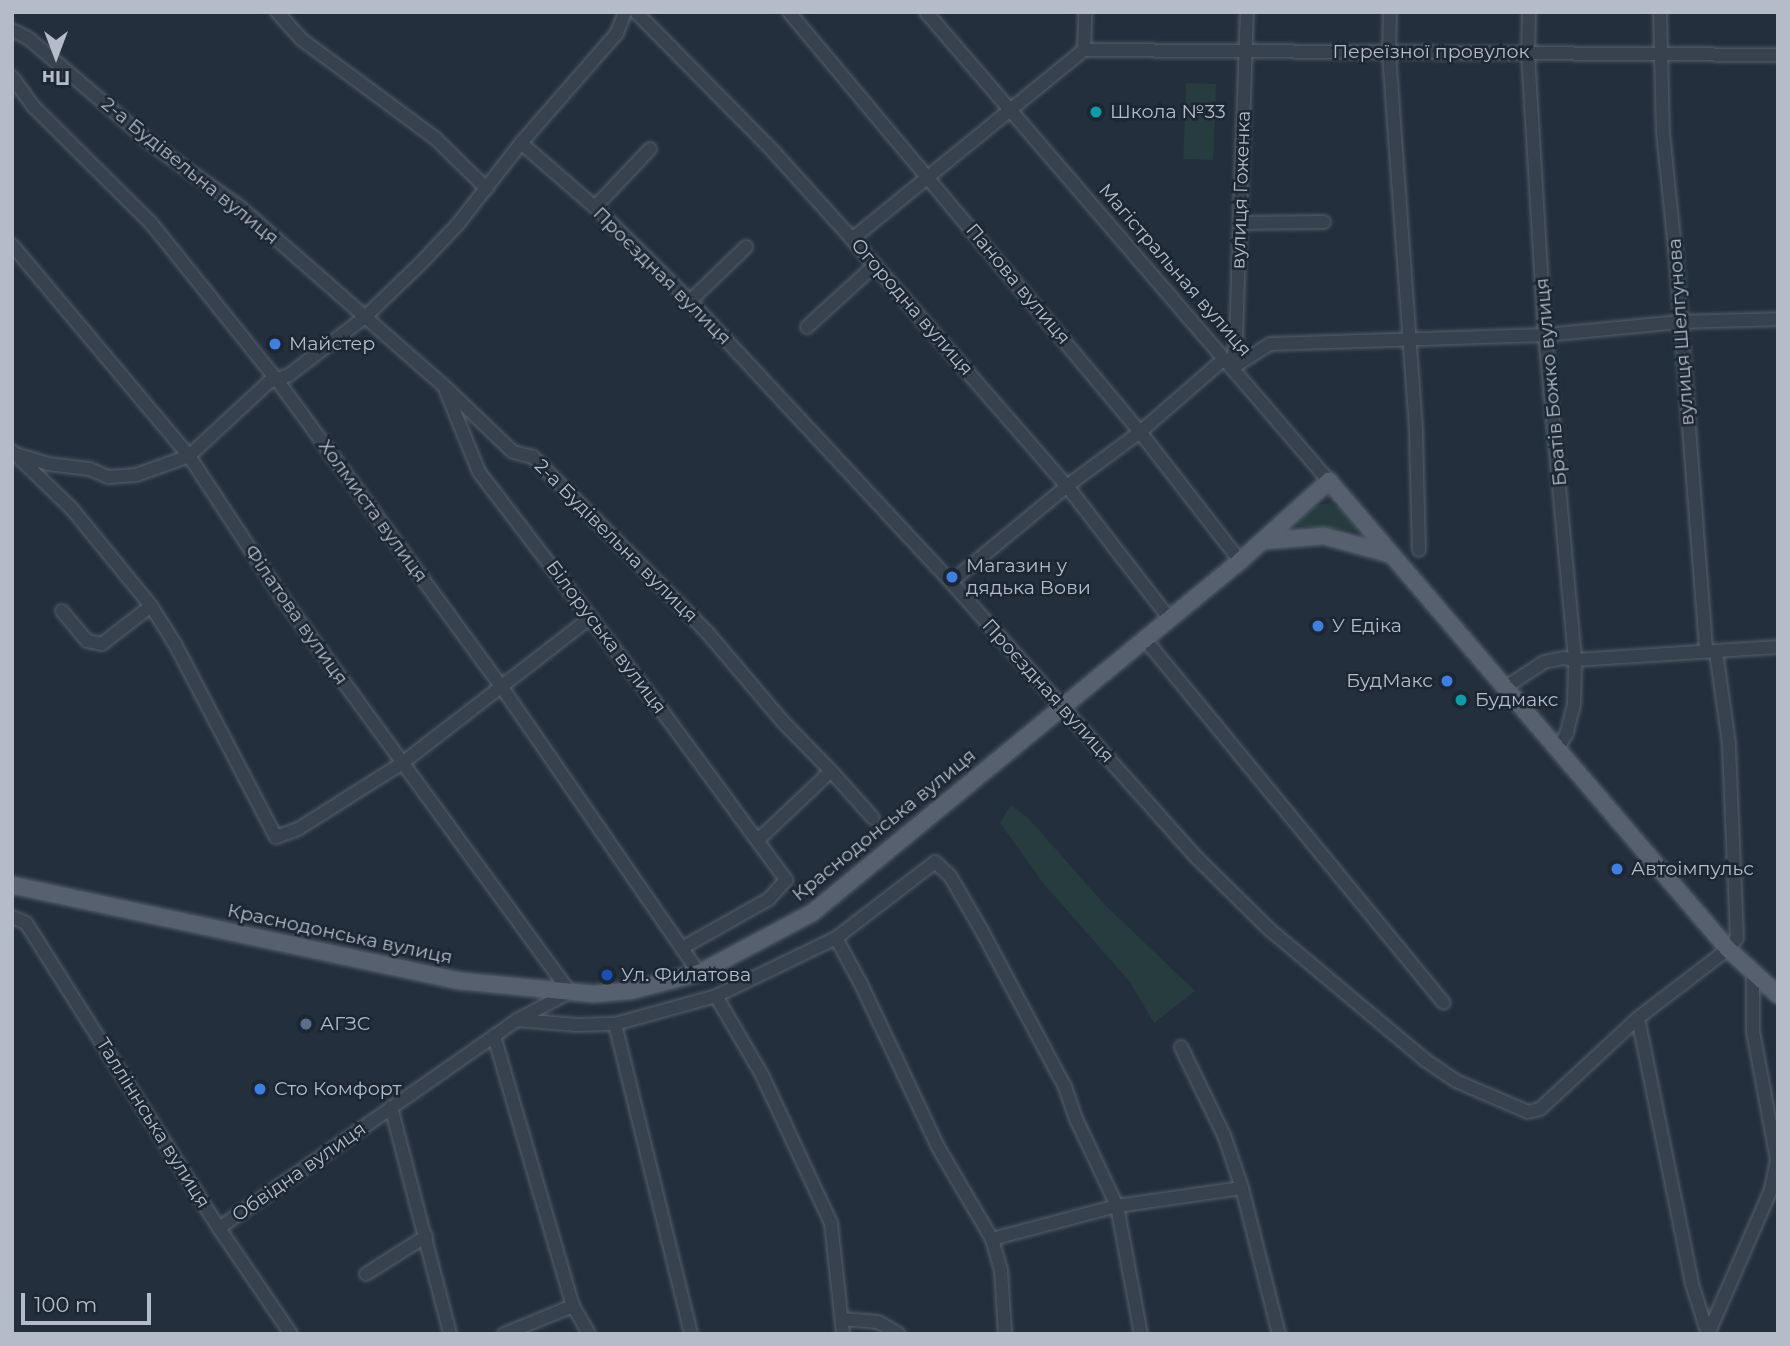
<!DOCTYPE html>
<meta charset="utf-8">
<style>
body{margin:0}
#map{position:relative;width:1790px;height:1346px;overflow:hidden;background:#242f3e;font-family:Montserrat,sans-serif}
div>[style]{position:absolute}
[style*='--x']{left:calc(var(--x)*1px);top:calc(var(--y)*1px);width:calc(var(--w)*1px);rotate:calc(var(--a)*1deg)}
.green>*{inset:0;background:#263c3f;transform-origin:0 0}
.roads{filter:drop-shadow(0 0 2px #565f6c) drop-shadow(0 0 2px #565f6c)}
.minor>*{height:12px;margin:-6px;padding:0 6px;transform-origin:6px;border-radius:6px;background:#38414e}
.major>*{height:16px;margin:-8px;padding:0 8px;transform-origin:8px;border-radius:8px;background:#56606e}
.dots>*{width:19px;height:19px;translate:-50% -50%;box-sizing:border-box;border:4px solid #1d2633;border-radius:50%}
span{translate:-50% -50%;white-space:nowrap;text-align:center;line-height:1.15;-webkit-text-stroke:5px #1d2633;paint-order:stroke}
.street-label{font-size:19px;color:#b4bcc9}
.poi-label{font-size:19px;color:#b4bcc9}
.left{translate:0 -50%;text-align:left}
.right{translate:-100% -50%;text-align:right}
.frame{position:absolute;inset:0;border:14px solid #b4bcc9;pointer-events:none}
.north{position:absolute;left:21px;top:21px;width:70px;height:70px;-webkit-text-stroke:5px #1d2633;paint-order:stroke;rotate:180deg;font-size:19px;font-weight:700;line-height:28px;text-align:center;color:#b4bcc9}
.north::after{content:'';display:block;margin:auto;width:24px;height:32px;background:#b4bcc9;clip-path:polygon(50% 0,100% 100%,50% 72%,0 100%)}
.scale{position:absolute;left:21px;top:1293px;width:130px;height:32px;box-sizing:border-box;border:4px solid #b4bcc9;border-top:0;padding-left:9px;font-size:21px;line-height:24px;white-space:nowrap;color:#b4bcc9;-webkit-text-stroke:5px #1d2633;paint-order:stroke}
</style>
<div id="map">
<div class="green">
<div style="left:1186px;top:83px;width:30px;height:76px;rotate:2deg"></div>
<div style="clip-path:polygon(1329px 503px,1341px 508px,1360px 531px,1291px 525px,1317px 505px)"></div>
<div style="clip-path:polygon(1011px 805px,1029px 819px,1104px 904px,1195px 991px,1154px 1023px,1130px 982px,1043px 883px,1000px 823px)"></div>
</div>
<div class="roads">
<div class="minor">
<div style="--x:277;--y:12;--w:36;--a:48"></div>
<div style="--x:301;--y:39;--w:168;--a:36.5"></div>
<div style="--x:436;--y:139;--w:71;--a:44.4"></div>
<div style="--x:636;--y:12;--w:194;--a:45.4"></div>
<div style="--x:772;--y:150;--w:120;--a:48"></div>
<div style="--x:852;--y:239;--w:327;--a:49"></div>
<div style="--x:1067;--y:486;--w:167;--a:52.3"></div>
<div style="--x:789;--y:12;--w:547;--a:50.11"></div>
<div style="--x:1140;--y:432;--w:163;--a:52.2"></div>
<div style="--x:926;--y:12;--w:618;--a:49.33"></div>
<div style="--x:1390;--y:12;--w:41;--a:91.4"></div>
<div style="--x:1389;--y:53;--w:378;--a:85.9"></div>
<div style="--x:1416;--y:430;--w:120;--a:88.6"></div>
<div style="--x:1529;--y:12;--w:41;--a:91.4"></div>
<div style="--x:1528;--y:53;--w:283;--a:86.6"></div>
<div style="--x:1545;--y:335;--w:326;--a:84.7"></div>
<div style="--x:1575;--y:660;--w:44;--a:91.3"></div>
<div style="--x:1574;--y:704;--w:30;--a:104"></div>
<div style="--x:1567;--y:733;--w:17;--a:121"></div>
<div style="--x:1660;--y:12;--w:121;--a:88.6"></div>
<div style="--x:1663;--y:133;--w:126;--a:84.1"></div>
<div style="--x:1676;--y:258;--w:395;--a:85.6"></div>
<div style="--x:12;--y:30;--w:18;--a:27"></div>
<div style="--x:28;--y:38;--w:170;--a:40.5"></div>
<div style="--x:157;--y:148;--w:102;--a:35.4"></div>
<div style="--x:240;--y:207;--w:271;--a:41.3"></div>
<div style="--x:444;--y:386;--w:95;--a:43.7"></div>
<div style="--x:513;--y:452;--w:21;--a:14"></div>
<div style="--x:533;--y:457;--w:245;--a:45.2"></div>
<div style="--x:706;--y:631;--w:122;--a:49.7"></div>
<div style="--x:785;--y:724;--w:66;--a:45.6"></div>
<div style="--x:831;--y:771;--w:100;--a:136.6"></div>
<div style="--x:1084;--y:50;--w:694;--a:0.41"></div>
<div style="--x:1084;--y:50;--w:38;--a:-88"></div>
<div style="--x:12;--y:77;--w:37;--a:54"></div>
<div style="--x:34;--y:107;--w:165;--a:44.8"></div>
<div style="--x:151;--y:223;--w:201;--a:51.3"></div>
<div style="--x:277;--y:380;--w:379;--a:53.8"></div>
<div style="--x:501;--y:686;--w:349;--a:55.4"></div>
<div style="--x:521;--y:143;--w:98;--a:40.9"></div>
<div style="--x:595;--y:207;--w:134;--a:44.7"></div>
<div style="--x:690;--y:301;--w:384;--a:47.1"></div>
<div style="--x:951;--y:582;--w:370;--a:48.3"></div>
<div style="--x:1197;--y:858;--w:101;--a:44.6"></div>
<div style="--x:1269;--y:929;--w:204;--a:40"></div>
<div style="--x:1425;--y:1060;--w:37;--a:34"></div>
<div style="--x:1456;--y:1081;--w:78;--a:23.3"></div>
<div style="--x:1528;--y:1112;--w:12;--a:-14"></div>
<div style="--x:1540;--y:1109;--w:134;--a:-42.9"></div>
<div style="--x:1638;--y:1018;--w:113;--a:-37.5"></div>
<div style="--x:1728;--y:949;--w:14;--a:-51"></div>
<div style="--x:1737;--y:938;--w:194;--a:-92.4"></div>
<div style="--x:1729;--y:744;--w:94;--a:-98"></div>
<div style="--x:595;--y:207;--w:80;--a:-46.5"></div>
<div style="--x:1240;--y:223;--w:84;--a:-0.7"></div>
<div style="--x:852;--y:239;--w:299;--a:-39.2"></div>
<div style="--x:12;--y:245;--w:275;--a:50"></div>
<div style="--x:189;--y:456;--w:168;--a:56.7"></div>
<div style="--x:281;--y:596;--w:490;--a:53.9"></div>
<div style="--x:570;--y:992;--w:60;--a:152.2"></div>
<div style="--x:690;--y:301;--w:78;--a:-44"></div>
<div style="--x:807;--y:327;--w:92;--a:-42.4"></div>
<div style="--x:1232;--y:368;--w:45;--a:-32.3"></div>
<div style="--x:1270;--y:344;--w:275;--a:-1.9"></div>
<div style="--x:1545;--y:335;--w:135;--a:-5.5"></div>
<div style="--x:1679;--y:322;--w:99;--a:-1.7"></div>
<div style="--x:1232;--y:368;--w:29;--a:-82"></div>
<div style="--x:1236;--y:339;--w:327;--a:-88.1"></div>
<div style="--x:446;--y:391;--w:87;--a:67.8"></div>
<div style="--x:479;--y:472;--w:301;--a:52.6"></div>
<div style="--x:662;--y:711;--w:210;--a:53.7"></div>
<div style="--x:786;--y:880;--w:25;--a:132"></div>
<div style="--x:769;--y:899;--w:100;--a:150.6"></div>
<div style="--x:12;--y:451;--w:83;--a:44"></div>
<div style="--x:72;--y:509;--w:125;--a:50.8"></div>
<div style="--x:151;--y:606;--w:45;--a:57.7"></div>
<div style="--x:175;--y:644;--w:218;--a:62.4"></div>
<div style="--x:276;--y:837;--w:23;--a:-20"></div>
<div style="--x:298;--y:829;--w:122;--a:-32.3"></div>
<div style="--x:401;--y:764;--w:239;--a:-37.7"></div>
<div style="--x:19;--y:455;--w:30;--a:17"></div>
<div style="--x:48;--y:464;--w:42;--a:6.8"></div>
<div style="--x:90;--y:469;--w:20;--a:24"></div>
<div style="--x:108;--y:477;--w:28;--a:-4"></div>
<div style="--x:136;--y:475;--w:56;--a:-19.7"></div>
<div style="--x:189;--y:456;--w:109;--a:-42.8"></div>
<div style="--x:269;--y:382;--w:21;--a:-19"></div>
<div style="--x:289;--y:375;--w:96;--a:-37.3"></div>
<div style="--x:365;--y:317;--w:78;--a:-44"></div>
<div style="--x:421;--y:263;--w:54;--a:-46.5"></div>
<div style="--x:458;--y:224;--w:103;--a:-52.1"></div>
<div style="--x:521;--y:143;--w:146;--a:-48.9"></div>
<div style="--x:617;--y:33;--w:22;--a:-69"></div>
<div style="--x:951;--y:582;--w:151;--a:-39.6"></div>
<div style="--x:1067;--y:486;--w:91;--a:-36.5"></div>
<div style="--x:1140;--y:432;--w:111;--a:-41"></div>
<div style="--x:62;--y:611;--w:39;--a:50"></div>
<div style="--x:87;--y:641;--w:15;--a:11"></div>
<div style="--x:102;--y:644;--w:62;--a:-37.8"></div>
<div style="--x:1144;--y:638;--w:472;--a:50.6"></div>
<div style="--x:1506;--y:687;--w:45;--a:-33.3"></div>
<div style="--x:1544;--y:662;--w:19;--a:-12"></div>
<div style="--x:1563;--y:658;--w:12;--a:9"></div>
<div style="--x:1575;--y:660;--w:203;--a:-3.7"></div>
<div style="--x:831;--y:771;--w:63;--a:48.2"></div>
<div style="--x:12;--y:917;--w:15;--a:23"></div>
<div style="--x:26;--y:923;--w:361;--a:57.7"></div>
<div style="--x:219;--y:1228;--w:128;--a:55.8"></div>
<div style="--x:836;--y:938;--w:52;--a:61.5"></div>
<div style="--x:861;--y:984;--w:180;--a:64.7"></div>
<div style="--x:938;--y:1147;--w:107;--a:59.6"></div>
<div style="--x:992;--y:1239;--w:32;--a:74"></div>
<div style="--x:1001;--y:1270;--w:64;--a:86.4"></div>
<div style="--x:716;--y:996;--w:91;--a:59.8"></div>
<div style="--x:762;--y:1075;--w:163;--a:65"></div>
<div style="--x:831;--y:1223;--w:112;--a:83.8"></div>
<div style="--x:1638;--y:1018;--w:271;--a:78.5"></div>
<div style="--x:1692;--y:1284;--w:52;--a:72.3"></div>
<div style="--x:615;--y:1024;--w:319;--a:76.2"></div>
<div style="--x:494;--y:1036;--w:281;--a:73.7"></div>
<div style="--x:573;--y:1306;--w:32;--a:60"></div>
<div style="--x:1181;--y:1047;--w:98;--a:64"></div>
<div style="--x:1224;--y:1135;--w:56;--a:71.2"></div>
<div style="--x:1242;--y:1188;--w:151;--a:75.8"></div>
<div style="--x:391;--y:1107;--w:235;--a:75.4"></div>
<div style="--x:219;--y:1228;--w:363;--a:-34.9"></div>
<div style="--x:517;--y:1020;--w:61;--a:4.7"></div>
<div style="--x:578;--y:1025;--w:37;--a:-2"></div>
<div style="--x:615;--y:1024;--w:105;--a:-15.5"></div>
<div style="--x:716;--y:996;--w:133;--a:-25.8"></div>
<div style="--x:836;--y:938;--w:125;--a:-37.5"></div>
<div style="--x:935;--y:862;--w:21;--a:43"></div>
<div style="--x:950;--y:876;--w:64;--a:59.8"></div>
<div style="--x:982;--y:931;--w:177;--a:62"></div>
<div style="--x:1065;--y:1087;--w:36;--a:71"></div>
<div style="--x:1077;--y:1121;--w:94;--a:64.8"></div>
<div style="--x:1117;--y:1206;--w:130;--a:79.4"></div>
<div style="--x:992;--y:1239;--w:129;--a:-14.8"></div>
<div style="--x:1117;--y:1206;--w:126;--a:-8.2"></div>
<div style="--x:366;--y:1274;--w:71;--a:-32.3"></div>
<div style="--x:843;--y:1319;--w:35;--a:5"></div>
<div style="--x:878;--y:1322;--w:24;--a:30"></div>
<div style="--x:504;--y:1334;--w:74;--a:-22.1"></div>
<div style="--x:1708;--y:1334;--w:157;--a:-66.4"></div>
<div style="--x:1771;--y:1190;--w:31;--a:-79"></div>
<div style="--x:1777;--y:1160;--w:130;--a:-100.6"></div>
<div style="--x:1753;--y:1032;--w:59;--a:-90"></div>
</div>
<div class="major">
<div style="--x:1263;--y:541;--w:61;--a:-4.7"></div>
<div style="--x:1324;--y:536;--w:68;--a:15.3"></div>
<div style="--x:12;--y:885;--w:459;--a:12.1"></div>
<div style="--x:461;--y:981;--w:133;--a:5.6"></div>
<div style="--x:593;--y:994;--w:37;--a:-5"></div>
<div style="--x:630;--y:991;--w:71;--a:-14.6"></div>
<div style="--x:699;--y:973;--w:128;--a:-28"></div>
<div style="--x:812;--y:913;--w:554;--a:-39.43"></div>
<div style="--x:1240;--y:561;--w:120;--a:-42"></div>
<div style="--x:1329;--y:481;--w:615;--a:49.55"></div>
<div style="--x:1728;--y:949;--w:68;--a:42.6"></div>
</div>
</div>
<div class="dots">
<div style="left:1096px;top:112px;background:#0f9aa8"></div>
<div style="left:275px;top:344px;background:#3f7fe0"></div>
<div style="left:952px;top:577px;background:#3f7fe0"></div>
<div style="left:1318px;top:626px;background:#3f7fe0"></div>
<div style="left:1447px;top:681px;background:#3f7fe0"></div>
<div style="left:1461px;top:700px;background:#0f9aa8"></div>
<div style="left:1617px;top:869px;background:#3f7fe0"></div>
<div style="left:607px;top:975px;background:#1a4fb4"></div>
<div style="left:306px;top:1024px;background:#5c6f8a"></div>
<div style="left:260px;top:1089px;background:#3f7fe0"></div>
</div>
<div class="street-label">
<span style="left:1431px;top:52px">Переїзної провулок</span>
<span style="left:190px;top:171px;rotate:39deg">2-а Будівельна вулиця</span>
<span style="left:1241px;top:190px;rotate:-88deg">вулиця Гоженка</span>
<span style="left:1175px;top:270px;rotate:49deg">Магістральная вулиця</span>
<span style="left:662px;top:276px;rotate:45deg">Проєздная вулиця</span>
<span style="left:1018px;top:284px;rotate:50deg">Панова вулиця</span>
<span style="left:912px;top:307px;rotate:49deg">Огородна вулиця</span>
<span style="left:1681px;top:332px;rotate:-94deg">вулиця Шелгунова</span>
<span style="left:1551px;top:382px;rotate:-95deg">Братів Божко вулиця</span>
<span style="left:373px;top:511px;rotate:54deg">Холмиста вулиця</span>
<span style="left:616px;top:541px;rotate:45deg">2-а Будівельна вулиця</span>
<span style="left:296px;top:615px;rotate:55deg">Філатова вулиця</span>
<span style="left:606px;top:637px;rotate:53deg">Білоруська вулиця</span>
<span style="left:1048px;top:691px;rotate:48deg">Проєздная вулиця</span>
<span style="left:884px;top:825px;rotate:-39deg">Краснодонська вулиця</span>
<span style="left:340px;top:934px;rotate:12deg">Краснодонська вулиця</span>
<span style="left:153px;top:1123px;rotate:58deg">Талліннська вулиця</span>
<span style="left:299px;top:1172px;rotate:-35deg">Обвідна вулиця</span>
</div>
<div class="poi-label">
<span class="left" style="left:1110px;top:112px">Школа №33</span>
<span class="left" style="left:289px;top:344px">Майстер</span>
<span class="left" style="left:966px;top:577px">Магазин у<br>дядька Вови</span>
<span class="left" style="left:1332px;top:626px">У Едіка</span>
<span class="right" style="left:1433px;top:681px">БудМакс</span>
<span class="left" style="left:1475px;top:700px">Будмакс</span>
<span class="left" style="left:1631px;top:869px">Автоімпульс</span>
<span class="left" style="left:621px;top:975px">Ул. Филатова</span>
<span class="left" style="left:320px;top:1024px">АГЗС</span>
<span class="left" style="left:274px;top:1089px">Сто Комфорт</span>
</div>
<div class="frame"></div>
<div class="north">Пн</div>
<div class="scale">100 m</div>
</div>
